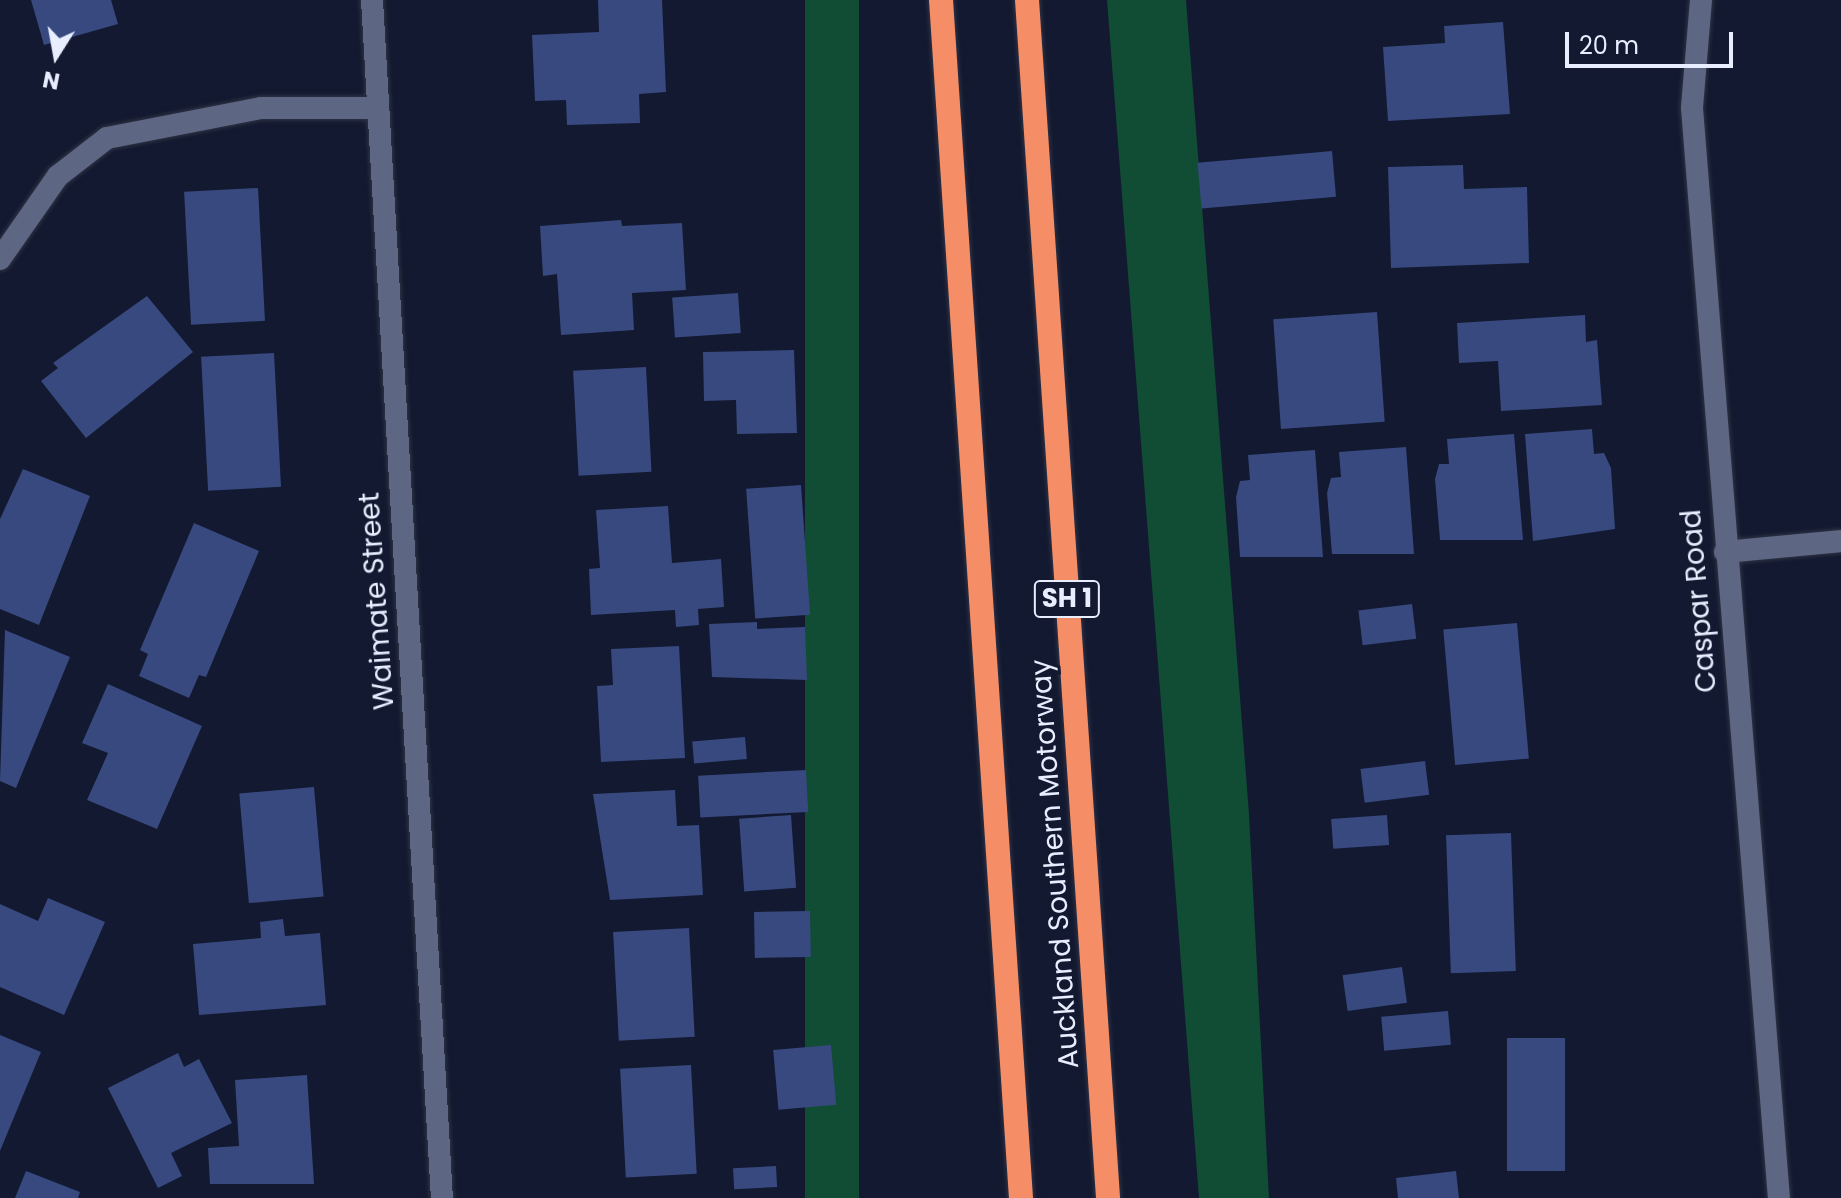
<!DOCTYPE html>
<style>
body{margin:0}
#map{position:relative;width:1841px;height:1198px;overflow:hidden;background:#121930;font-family:Poppins,sans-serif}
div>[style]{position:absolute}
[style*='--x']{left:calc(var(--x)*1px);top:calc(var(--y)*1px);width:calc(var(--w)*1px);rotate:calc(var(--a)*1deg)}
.green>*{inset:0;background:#114c35;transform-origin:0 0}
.building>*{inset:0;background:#37497f;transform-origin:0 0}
.roads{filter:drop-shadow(0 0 2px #303345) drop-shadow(0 0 2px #303345)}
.service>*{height:22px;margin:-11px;padding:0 11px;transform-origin:11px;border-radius:11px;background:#5d6783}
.minor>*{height:22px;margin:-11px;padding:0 11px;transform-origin:11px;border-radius:11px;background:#5d6783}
.motorway>*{height:24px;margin:-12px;padding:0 12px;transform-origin:12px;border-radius:12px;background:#f58e67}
span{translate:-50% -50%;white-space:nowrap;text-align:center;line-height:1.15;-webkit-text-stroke:6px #121930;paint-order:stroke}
.shield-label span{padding:2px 6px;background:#121930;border:2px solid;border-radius:6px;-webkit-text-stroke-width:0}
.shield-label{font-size:26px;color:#e8eeff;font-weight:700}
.street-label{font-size:28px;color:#e8eeff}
.north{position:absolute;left:16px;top:16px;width:80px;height:80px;-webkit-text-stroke:6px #121930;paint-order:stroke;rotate:191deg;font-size:22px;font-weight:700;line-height:32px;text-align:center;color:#e8eeff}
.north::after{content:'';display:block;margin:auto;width:28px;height:36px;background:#e8eeff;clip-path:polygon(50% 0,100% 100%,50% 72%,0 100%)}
.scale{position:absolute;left:1565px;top:32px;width:168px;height:36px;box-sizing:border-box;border:4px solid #e8eeff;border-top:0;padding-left:10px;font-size:24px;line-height:28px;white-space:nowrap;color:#e8eeff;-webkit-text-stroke:6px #121930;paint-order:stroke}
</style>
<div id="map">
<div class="green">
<div style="left:805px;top:0;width:54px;height:1200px"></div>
<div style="clip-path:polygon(1107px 0,1186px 0,1249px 814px,1269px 1198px,1199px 1198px)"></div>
</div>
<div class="building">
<div style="clip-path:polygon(31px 0,111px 0,118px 24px,44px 45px)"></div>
<div style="clip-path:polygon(598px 0,662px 0,666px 92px,639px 94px,640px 123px,567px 125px,566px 100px,535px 101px,532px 35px,599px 32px)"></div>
<div style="clip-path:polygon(1503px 22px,1510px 114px,1388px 121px,1383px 47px,1445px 43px,1444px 26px)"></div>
<div style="left:1332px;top:151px;width:46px;height:135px;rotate:85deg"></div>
<div style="clip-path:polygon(1463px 165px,1464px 189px,1527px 187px,1529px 263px,1391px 268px,1388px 167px)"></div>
<div style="left:258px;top:188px;width:133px;height:74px;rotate:87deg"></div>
<div style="clip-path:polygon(621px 220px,622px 226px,682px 223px,686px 290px,632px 293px,634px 330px,561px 335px,557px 274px,543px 276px,540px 226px)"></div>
<div style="left:738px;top:293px;width:40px;height:66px;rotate:86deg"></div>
<div style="clip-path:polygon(147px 296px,193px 352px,86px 438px,41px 381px,58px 368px,53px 363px)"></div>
<div style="left:1377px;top:312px;width:110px;height:104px;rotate:86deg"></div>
<div style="clip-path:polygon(1585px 315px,1586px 342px,1597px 340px,1602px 405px,1501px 411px,1498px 361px,1459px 363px,1457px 323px)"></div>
<div style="clip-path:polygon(794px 350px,797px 433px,737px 434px,736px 400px,704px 401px,703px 352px)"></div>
<div style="left:274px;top:353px;width:134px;height:73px;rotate:87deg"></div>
<div style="left:646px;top:367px;width:105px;height:73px;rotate:87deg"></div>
<div style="clip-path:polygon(1592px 429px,1594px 454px,1604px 453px,1611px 468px,1615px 529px,1533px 541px,1525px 434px)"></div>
<div style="clip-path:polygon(1514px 434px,1523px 540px,1440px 540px,1435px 479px,1439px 464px,1449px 464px,1447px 439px)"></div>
<div style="clip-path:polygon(1406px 447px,1414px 554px,1332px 554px,1327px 493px,1331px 478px,1341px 477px,1339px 452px)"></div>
<div style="clip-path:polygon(1315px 450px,1323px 557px,1240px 557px,1236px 497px,1240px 481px,1250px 480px,1248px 455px)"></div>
<div style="clip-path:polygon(23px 469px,90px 496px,39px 625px,0 609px,0 519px)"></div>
<div style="left:801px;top:485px;width:130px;height:55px;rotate:86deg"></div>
<div style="clip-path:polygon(668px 506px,672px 563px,721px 559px,724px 607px,698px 609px,699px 625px,676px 627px,675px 610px,591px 615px,589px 569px,600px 568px,596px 510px)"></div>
<div style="clip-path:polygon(194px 523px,259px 551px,206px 677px,199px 675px,189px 698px,139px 676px,148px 654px,140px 650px)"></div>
<div style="left:1412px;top:604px;width:35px;height:54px;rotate:83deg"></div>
<div style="clip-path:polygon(757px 622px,757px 629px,805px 627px,807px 680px,712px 677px,709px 624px)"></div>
<div style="left:1517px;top:623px;width:136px;height:74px;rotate:85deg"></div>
<div style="clip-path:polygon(5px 630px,70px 657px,16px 788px,0 781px)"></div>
<div style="clip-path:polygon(679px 646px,685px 758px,601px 762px,597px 686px,613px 685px,611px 649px)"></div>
<div style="clip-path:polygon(108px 684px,202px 726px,157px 829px,87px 800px,108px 753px,82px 743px)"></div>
<div style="left:745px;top:737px;width:22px;height:53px;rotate:85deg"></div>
<div style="left:1425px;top:761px;width:34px;height:65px;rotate:83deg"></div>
<div style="left:806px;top:770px;width:42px;height:108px;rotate:87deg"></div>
<div style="left:314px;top:787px;width:110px;height:75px;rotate:85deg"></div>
<div style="clip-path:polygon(675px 790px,677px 826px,699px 825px,703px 895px,610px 900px,593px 794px)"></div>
<div style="left:791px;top:815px;width:73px;height:52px;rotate:86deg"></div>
<div style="left:1387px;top:815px;width:30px;height:56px;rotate:86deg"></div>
<div style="left:1511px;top:833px;width:138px;height:65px;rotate:88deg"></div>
<div style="clip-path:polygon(48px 898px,105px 922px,64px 1015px,0 987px,0 904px,38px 921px)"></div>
<div style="left:810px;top:911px;width:46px;height:56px;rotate:89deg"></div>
<div style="clip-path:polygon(283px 919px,285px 936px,320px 933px,326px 1005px,199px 1015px,193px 944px,261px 938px,260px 922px)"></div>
<div style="left:689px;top:928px;width:109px;height:76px;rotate:87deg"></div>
<div style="left:1402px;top:967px;width:36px;height:60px;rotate:82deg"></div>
<div style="left:1448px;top:1011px;width:34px;height:67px;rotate:85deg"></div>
<div style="clip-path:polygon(0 1035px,41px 1052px,0 1151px)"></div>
<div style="left:1565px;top:1038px;width:133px;height:58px;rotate:90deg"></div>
<div style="left:831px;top:1045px;width:60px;height:58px;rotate:85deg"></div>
<div style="clip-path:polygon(178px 1053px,184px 1067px,199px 1059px,232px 1123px,171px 1153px,182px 1176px,158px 1188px,108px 1088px)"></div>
<div style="left:691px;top:1065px;width:109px;height:71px;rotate:87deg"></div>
<div style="clip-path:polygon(307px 1075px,314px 1184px,210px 1184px,208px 1148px,239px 1146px,235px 1080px)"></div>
<div style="left:776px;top:1166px;width:21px;height:43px;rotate:87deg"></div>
<div style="clip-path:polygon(26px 1171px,80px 1192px,78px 1198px,15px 1198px)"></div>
<div style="clip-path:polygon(1456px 1171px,1459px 1198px,1398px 1198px,1396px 1178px)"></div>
</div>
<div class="roads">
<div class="service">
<div style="--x:1725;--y:552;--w:117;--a:-5.4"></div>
</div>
<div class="minor">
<div style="--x:372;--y:0;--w:1200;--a:86.66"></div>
<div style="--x:1701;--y:0;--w:108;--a:94.8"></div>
<div style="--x:1692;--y:108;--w:1093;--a:85.44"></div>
<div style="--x:0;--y:259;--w:101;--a:-55.1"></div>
<div style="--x:58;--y:176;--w:62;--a:-37.8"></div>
<div style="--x:107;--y:138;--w:157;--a:-11"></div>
<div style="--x:261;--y:108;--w:115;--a:0"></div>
</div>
<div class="motorway">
<div style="--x:941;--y:0;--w:1201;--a:86.18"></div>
<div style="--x:1027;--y:0;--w:1201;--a:86.13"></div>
</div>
</div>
<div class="shield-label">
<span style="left:1067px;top:599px">SH 1</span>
</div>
<div class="street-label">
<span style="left:377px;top:601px;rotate:-94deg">Waimate Street</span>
<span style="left:1699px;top:601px;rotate:-95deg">Caspar Road</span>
<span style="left:1055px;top:864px;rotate:-94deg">Auckland Southern Motorway</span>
</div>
<div class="north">N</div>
<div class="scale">20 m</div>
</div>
